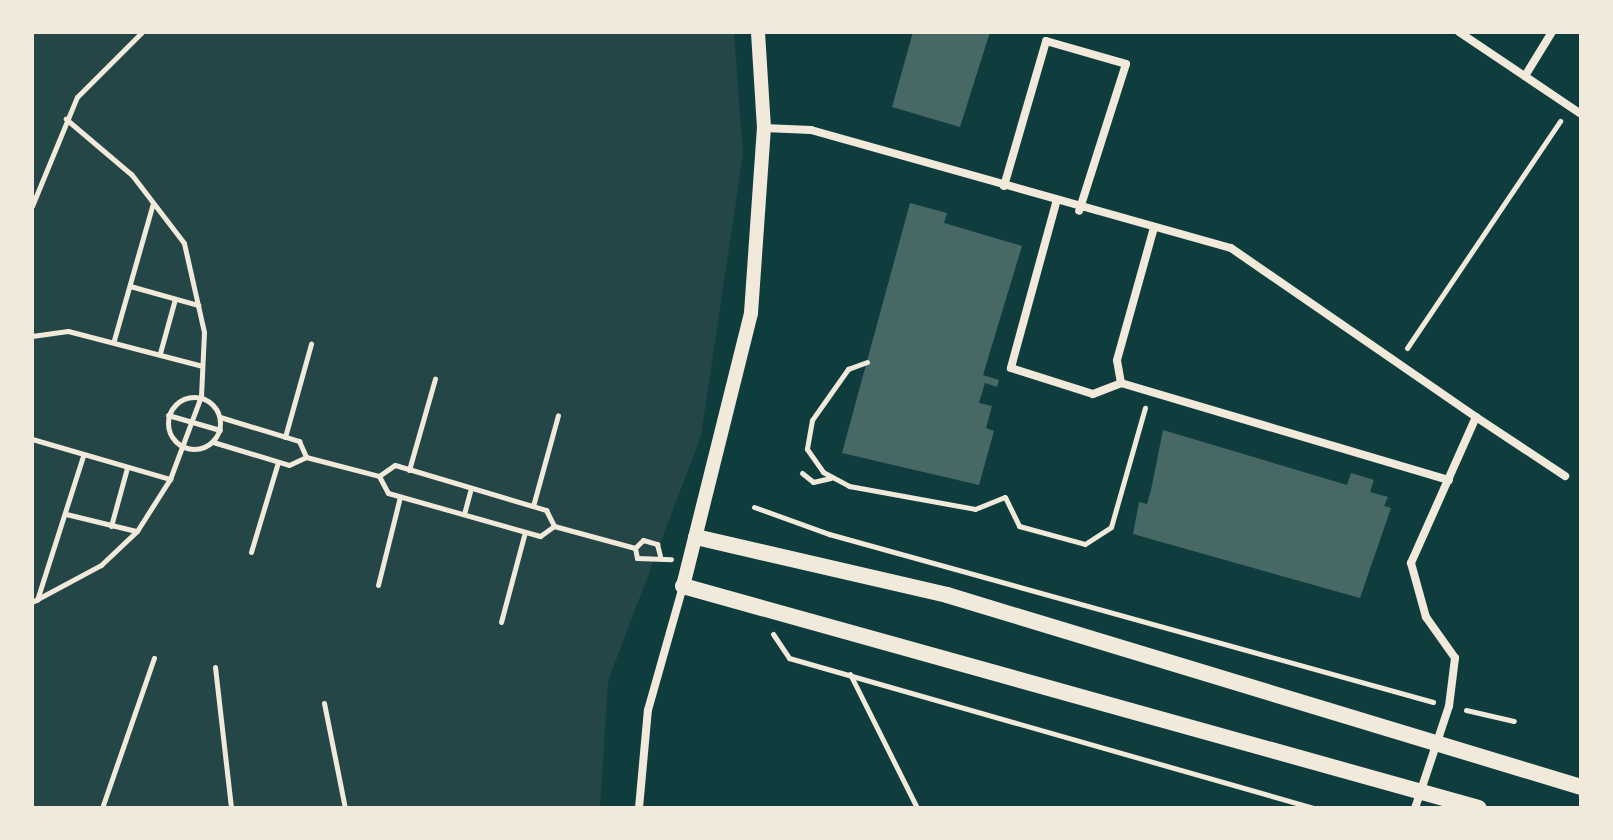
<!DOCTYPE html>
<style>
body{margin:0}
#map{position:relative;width:1613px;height:840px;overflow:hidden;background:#0f3d3e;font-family:"Roboto Condensed",sans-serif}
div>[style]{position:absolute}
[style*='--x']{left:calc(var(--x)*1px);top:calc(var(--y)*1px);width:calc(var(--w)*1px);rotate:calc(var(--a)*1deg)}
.green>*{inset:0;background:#244646}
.building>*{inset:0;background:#486865}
.path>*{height:5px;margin:-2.5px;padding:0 2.5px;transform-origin:2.5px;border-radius:2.5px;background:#f1e9da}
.path>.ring{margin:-2.5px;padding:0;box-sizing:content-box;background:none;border:5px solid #f1e9da;border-radius:50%}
.minor>*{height:8px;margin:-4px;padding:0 4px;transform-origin:4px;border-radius:4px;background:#f1e9da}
.tertiary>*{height:14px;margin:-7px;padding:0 7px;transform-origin:7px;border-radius:7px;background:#f1e9da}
.secondary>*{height:16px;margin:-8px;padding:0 8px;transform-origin:8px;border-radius:8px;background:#f1e9da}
span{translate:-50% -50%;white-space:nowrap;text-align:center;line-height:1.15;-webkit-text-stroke:6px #f1e9da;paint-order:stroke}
.frame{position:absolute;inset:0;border:34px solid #f1e9da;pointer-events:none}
</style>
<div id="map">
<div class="green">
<div style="clip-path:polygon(32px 32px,734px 32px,743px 154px,701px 436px,608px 681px,600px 808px,32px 808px)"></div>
</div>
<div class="building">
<div style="clip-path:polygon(913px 32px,990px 32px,960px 127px,892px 107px)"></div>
<div style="clip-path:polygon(910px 203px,947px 213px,944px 223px,1022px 246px,983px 375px,999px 380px,997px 387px,985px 383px,979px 403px,992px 406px,986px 428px,994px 431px,979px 485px,842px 453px)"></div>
<div style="clip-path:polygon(1163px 430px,1347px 485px,1351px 473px,1374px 480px,1370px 492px,1388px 497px,1384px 506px,1391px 508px,1360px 598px,1133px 534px,1139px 502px,1147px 504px,1151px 490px)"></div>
</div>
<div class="path">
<div style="--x:32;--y:206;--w:118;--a:-67.6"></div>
<div style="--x:77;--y:97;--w:92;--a:-45"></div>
<div style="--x:130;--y:286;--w:71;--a:15.6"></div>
<div style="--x:32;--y:336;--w:36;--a:-8"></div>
<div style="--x:68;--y:331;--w:138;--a:14.6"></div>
<div style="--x:114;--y:340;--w:142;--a:-74.1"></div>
<div style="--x:1407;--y:348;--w:274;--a:-56"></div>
<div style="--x:160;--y:353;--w:56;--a:-74.5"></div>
<div style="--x:867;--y:362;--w:20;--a:160"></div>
<div style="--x:848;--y:369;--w:62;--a:125.2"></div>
<div style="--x:812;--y:420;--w:29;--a:100"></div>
<div style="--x:807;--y:449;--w:28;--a:55"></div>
<div style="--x:823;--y:472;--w:30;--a:28"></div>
<div style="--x:849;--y:486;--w:128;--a:10.3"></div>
<div style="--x:975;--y:509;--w:32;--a:-22"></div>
<div style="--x:1005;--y:497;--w:32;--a:64"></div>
<div style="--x:1019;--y:526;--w:68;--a:15.3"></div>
<div style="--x:1085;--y:544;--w:31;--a:-33"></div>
<div style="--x:1111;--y:527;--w:124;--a:-74.1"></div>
<div class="ring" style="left:168px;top:397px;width:47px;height:47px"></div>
<div style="--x:168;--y:415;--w:54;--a:16.1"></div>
<div style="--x:220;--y:417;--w:83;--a:16.9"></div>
<div style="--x:299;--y:441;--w:17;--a:66"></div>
<div style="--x:285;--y:437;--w:97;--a:-74.4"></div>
<div style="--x:32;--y:439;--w:144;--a:16.2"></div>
<div style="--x:213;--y:442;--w:79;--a:16.8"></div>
<div style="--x:289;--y:465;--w:19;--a:-25"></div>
<div style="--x:306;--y:457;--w:75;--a:14.6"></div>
<div style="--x:395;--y:465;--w:158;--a:16.6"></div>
<div style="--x:546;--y:510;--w:18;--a:63"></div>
<div style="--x:554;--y:526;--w:17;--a:144"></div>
<div style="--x:540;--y:536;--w:158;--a:-164.2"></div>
<div style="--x:388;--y:493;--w:19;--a:-118"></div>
<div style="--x:379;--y:476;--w:19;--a:-35"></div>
<div style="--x:409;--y:470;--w:95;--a:-74.1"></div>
<div style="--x:802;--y:473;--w:14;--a:39"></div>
<div style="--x:813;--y:482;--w:18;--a:-13"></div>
<div style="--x:533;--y:506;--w:94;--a:-74.6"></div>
<div style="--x:754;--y:507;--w:80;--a:19.8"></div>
<div style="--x:829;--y:534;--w:627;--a:15.54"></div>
<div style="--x:66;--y:514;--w:72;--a:13.7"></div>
<div style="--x:464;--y:514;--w:27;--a:-75"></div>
<div style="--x:111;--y:526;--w:60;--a:-74.6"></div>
<div style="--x:554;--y:526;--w:84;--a:15.2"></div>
<div style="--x:635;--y:548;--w:10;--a:79"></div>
<div style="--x:637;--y:558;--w:34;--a:2"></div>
<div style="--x:635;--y:548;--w:11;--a:-45"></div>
<div style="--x:643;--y:540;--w:15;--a:16"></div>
<div style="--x:657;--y:544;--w:12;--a:76"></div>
<div style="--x:251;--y:552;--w:94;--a:-73.3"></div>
<div style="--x:378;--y:585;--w:91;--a:-76"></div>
<div style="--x:37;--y:600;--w:151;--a:-72.3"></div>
<div style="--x:32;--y:602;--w:78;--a:-28.2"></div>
<div style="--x:101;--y:565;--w:50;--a:-43.4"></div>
<div style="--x:137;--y:531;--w:62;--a:-57.6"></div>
<div style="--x:170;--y:479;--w:89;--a:-69.5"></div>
<div style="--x:201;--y:396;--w:64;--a:-87.3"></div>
<div style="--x:204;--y:332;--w:91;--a:-102.7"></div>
<div style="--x:184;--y:243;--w:86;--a:-127.4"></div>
<div style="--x:132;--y:175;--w:87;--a:-139.7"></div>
<div style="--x:501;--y:622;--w:93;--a:-75.1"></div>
<div style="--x:773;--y:634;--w:29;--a:56"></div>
<div style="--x:789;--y:658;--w:546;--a:15.95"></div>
<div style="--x:215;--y:667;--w:142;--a:83.5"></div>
<div style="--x:850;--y:674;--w:150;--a:63.4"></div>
<div style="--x:324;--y:703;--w:107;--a:78.7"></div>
<div style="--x:1466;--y:710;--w:49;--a:12.9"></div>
<div style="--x:102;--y:808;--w:159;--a:-70.9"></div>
</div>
<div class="minor">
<div style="--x:1459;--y:32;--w:147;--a:33.9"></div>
<div style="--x:1525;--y:76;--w:52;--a:-58.5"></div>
<div style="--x:764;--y:128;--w:47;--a:2.4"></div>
<div style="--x:811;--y:130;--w:436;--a:15.7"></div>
<div style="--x:1231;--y:248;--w:298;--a:34.6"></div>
<div style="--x:1476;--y:417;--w:160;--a:114"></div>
<div style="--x:1411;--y:563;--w:56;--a:74.5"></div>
<div style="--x:1426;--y:617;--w:50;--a:54.7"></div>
<div style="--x:1455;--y:658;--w:48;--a:97.1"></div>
<div style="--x:1449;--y:706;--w:108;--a:108.4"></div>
<div style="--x:1004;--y:186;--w:151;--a:-73.8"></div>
<div style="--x:1046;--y:41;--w:83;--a:16"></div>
<div style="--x:1126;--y:64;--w:154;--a:107.7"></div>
<div style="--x:1056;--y:203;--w:171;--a:105.3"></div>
<div style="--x:1011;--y:368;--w:86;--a:17.6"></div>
<div style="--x:1093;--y:394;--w:30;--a:-21"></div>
<div style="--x:1121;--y:383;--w:342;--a:16.5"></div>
<div style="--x:1121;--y:383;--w:23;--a:-100"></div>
<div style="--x:1117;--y:360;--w:134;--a:-74.4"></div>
<div style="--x:1476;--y:417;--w:107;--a:33.5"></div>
<div style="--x:639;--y:808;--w:98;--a:-84.8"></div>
<div style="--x:648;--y:710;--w:129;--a:-74.2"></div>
</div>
<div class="tertiary">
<div style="--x:683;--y:586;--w:281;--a:-76"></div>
<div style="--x:751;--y:313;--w:185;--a:-86"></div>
<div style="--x:764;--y:128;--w:96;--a:-93.6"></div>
</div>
<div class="secondary">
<div style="--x:696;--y:537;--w:258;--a:13"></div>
<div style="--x:947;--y:595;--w:662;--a:16.85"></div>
<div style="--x:683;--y:586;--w:826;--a:15.58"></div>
</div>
<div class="frame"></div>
</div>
